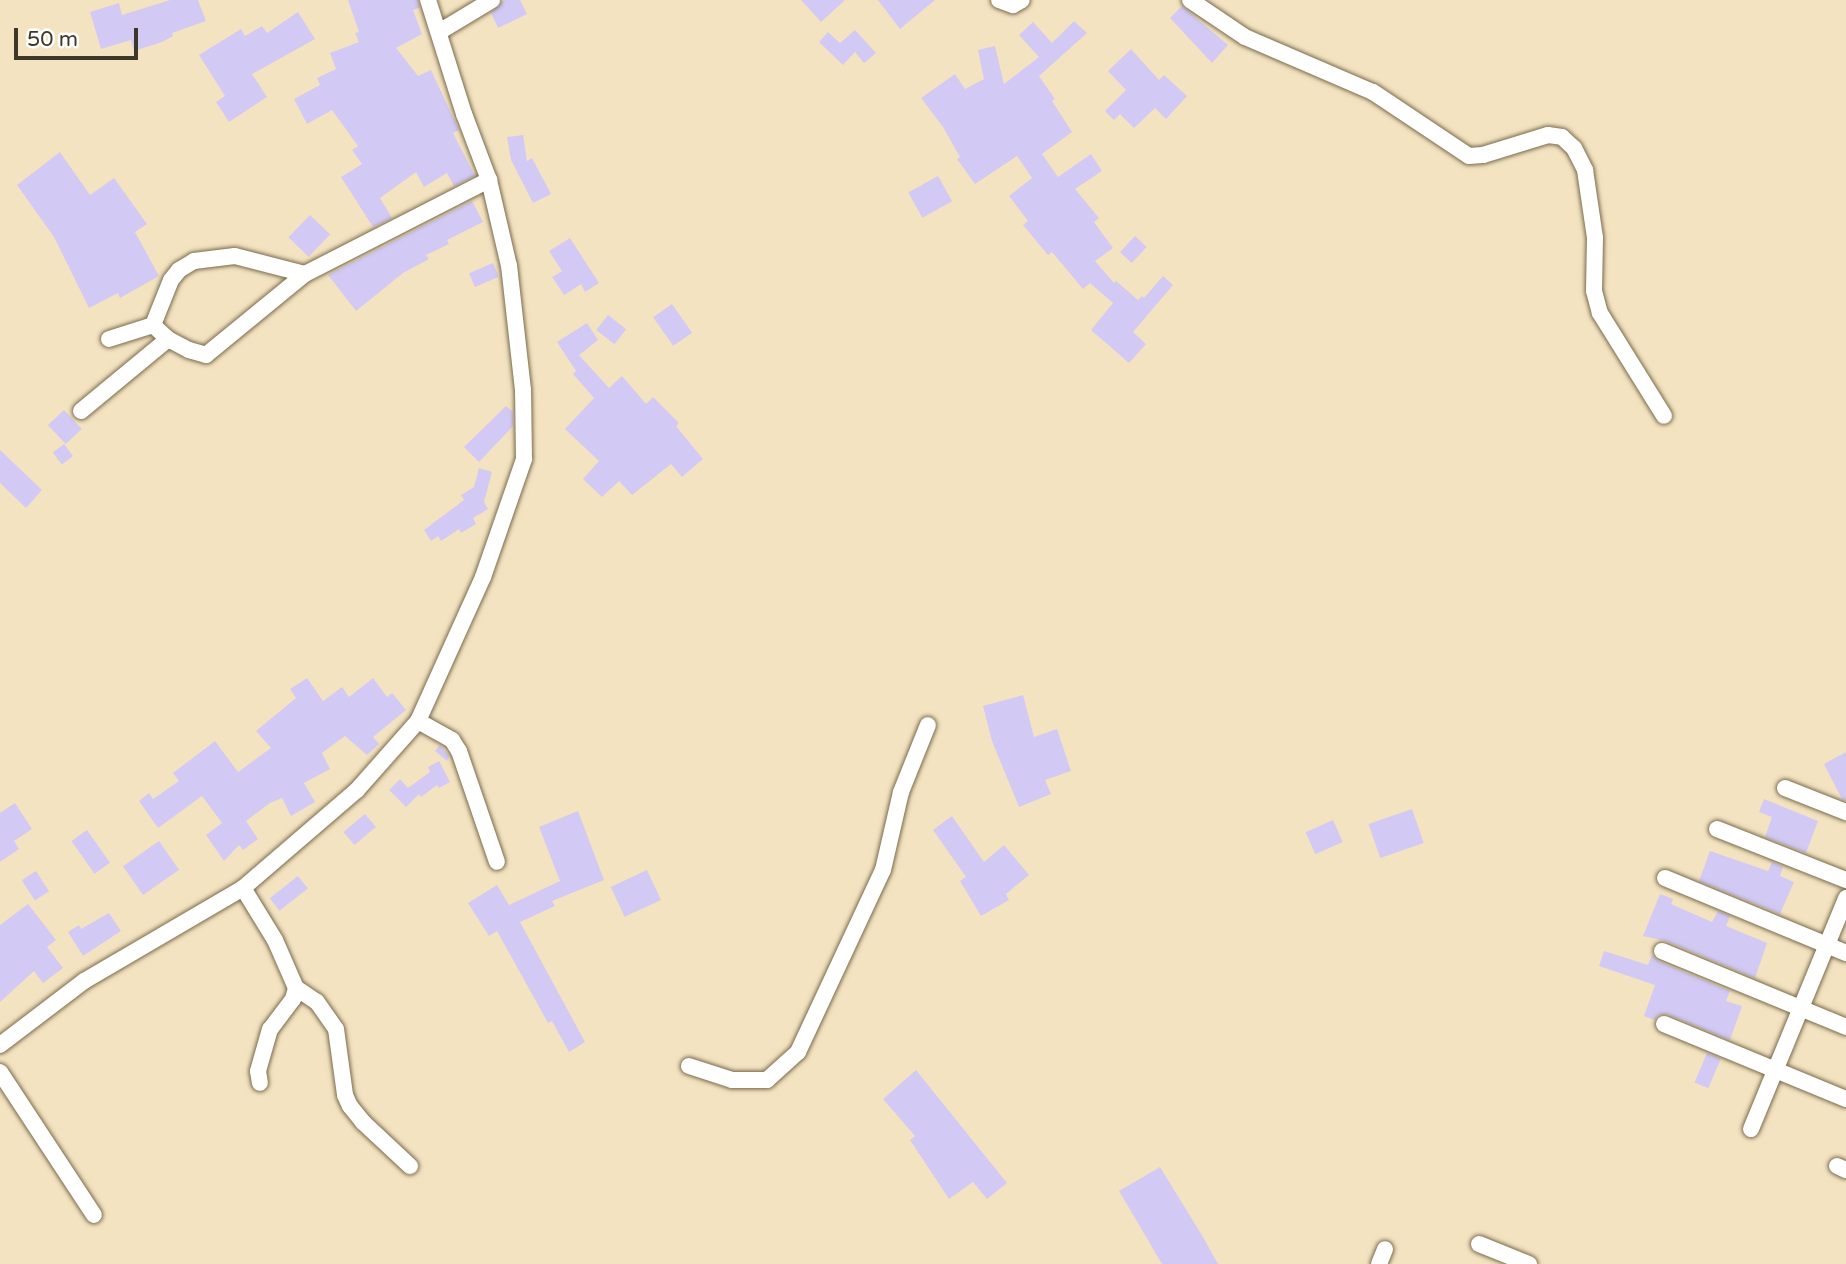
<!DOCTYPE html>
<style>
body{margin:0}
#map{position:relative;width:1846px;height:1264px;overflow:hidden;background:#f4e3c1;font-family:"Varela Round",sans-serif}
div>[style]{position:absolute}
[style*='--x']{left:calc(var(--x)*1px);top:calc(var(--y)*1px);width:calc(var(--w)*1px);rotate:calc(var(--a)*1deg)}
.building>*{inset:0;background:#d2caf4;transform-origin:0 0}
.roads{filter:drop-shadow(0 0 2px #796b4c) drop-shadow(0 0 2px #796b4c)}
.minor>*{height:16px;margin:-8px;padding:0 8px;transform-origin:8px;border-radius:8px;background:#fff}
span{translate:-50% -50%;white-space:nowrap;text-align:center;line-height:1.15;-webkit-text-stroke:6px #fff;paint-order:stroke}
.scale{position:absolute;left:14px;top:28px;width:124px;height:32px;box-sizing:border-box;border:4px solid #3d3729;border-top:0;padding-left:9px;font-size:21px;line-height:24px;white-space:nowrap;color:#3d3729;-webkit-text-stroke:5px #fff;paint-order:stroke}
</style>
<div id="map">
<div class="building">
<div style="clip-path:polygon(170px 0,198px 0,206px 21px,172px 33px,173px 36px,162px 42px,134px 51px,131px 40px,101px 49px,90px 12px,119px 3px,122px 15px)"></div>
<div style="clip-path:polygon(348px 0,418px 0,419px 8px,413px 10px,422px 34px,396px 48px,418px 76px,431px 70px,459px 130px,453px 133px,475px 176px,454px 186px,447px 173px,424px 187px,416px 172px,380px 198px,392px 218px,373px 227px,341px 177px,362px 164px,352px 150px,358px 146px,332px 110px,307px 124px,294px 99px,320px 85px,317px 78px,336px 69px,330px 53px,359px 42px,355px 33px,359px 32px)"></div>
<div style="clip-path:polygon(504px 0,520px 0,527px 14px,498px 28px,491px 13px)"></div>
<div style="clip-path:polygon(801px 0,845px 0,821px 22px)"></div>
<div style="clip-path:polygon(878px 0,935px 0,900px 29px)"></div>
<div style="clip-path:polygon(1182px 6px,1228px 45px,1212px 63px,1170px 18px)"></div>
<div style="clip-path:polygon(298px 12px,315px 39px,252px 74px,267px 97px,229px 122px,216px 102px,225px 96px,199px 55px,241px 29px,245px 36px,262px 26px,267px 33px)"></div>
<div style="clip-path:polygon(1074px 21px,1087px 33px,1039px 76px,1055px 99px,1052px 101px,1072px 132px,1042px 154px,1058px 177px,1091px 154px,1102px 171px,1075px 189px,1099px 218px,1094px 222px,1113px 248px,1095px 261px,1114px 283px,1116px 281px,1138px 300px,1142px 296px,1144px 298px,1163px 276px,1173px 285px,1133px 332px,1146px 344px,1129px 363px,1091px 330px,1113px 303px,1090px 283px,1083px 289px,1052px 252px,1048px 255px,1023px 225px,1028px 221px,1009px 196px,1032px 178px,1017px 156px,975px 184px,957px 159px,960px 157px,943px 127px,921px 98px,955px 74px,965px 89px,984px 79px,978px 50px,995px 46px,1004px 84px,1039px 57px,1019px 35px,1033px 22px,1052px 43px)"></div>
<div style="clip-path:polygon(855px 30px,876px 53px,864px 63px,855px 52px,843px 65px,819px 42px,828px 32px,840px 43px)"></div>
<div style="clip-path:polygon(1131px 49px,1159px 80px,1164px 75px,1187px 96px,1166px 119px,1155px 108px,1134px 128px,1120px 114px,1114px 120px,1105px 111px,1126px 90px,1108px 71px)"></div>
<div style="clip-path:polygon(523px 135px,527px 161px,532px 158px,551px 194px,533px 203px,511px 160px,507px 137px)"></div>
<div style="clip-path:polygon(60px 152px,90px 195px,114px 178px,147px 224px,135px 232px,159px 276px,120px 298px,118px 293px,89px 308px,54px 237px,17px 185px)"></div>
<div style="left:938px;top:176px;width:29px;height:34px;rotate:61deg"></div>
<div style="clip-path:polygon(472px 201px,483px 222px,447px 240px,449px 244px,426px 255px,429px 259px,403px 273px,356px 311px,328px 275px)"></div>
<div style="left:310px;top:215px;width:28px;height:31px;rotate:44deg"></div>
<div style="left:1135px;top:236px;width:16px;height:22px;rotate:43deg"></div>
<div style="clip-path:polygon(570px 238px,599px 283px,585px 292px,581px 284px,564px 295px,552px 277px,562px 271px,549px 251px)"></div>
<div style="left:493px;top:263px;width:15px;height:26px;rotate:67deg"></div>
<div style="left:672px;top:304px;width:35px;height:23px;rotate:55deg"></div>
<div style="left:608px;top:315px;width:23px;height:19px;rotate:38deg"></div>
<div style="clip-path:polygon(587px 323px,598px 340px,579px 355px,609px 388px,622px 376px,646px 404px,653px 397px,679px 423px,676px 426px,703px 459px,682px 477px,671px 464px,632px 495px,619px 481px,602px 497px,583px 479px,599px 461px,565px 429px,594px 398px,573px 374px,576px 371px,557px 342px)"></div>
<div style="clip-path:polygon(506px 406px,513px 412px,513px 426px,479px 462px,464px 447px)"></div>
<div style="left:64px;top:410px;width:26px;height:22px;rotate:47deg"></div>
<div style="left:64px;top:444px;width:15px;height:14px;rotate:53deg"></div>
<div style="clip-path:polygon(0 450px,42px 490px,26px 508px,0 483px)"></div>
<div style="clip-path:polygon(479px 468px,492px 472px,484px 502px,488px 509px,473px 518px,476px 524px,461px 533px,459px 529px,441px 541px,438px 536px,431px 541px,424px 530px,464px 500px,461px 495px,474px 487px)"></div>
<div style="clip-path:polygon(307px 678px,323px 701px,342px 687px,349px 697px,373px 678px,387px 697px,392px 693px,406px 710px,373px 737px,379px 744px,367px 755px,345px 736px,322px 753px,330px 769px,304px 783px,315px 802px,291px 816px,282px 798px,270px 803px,246px 821px,258px 839px,243px 850px,239px 845px,224px 861px,206px 835px,222px 823px,202px 796px,158px 828px,139px 801px,149px 793px,153px 799px,179px 781px,173px 773px,215px 741px,238px 772px,271px 748px,256px 731px,296px 698px,290px 689px)"></div>
<div style="clip-path:polygon(1023px 695px,1034px 737px,1057px 729px,1071px 771px,1045px 780px,1051px 794px,1019px 807px,992px 741px,983px 706px)"></div>
<div style="clip-path:polygon(440px 745px,449px 756px,447px 761px,435px 751px)"></div>
<div style="clip-path:polygon(1846px 752px,1846px 801px,1842px 799px,1824px 764px)"></div>
<div style="clip-path:polygon(439px 761px,450px 782px,439px 788px,437px 785px,421px 797px,419px 794px,406px 807px,389px 790px,400px 779px,408px 788px,430px 772px,428px 767px)"></div>
<div style="clip-path:polygon(1764px 799px,1818px 821px,1806px 853px,1765px 837px,1772px 817px,1759px 812px)"></div>
<div style="clip-path:polygon(15px 803px,32px 829px,14px 841px,19px 849px,0 862px,0 813px)"></div>
<div style="left:1412px;top:809px;width:36px;height:46px;rotate:71deg"></div>
<div style="clip-path:polygon(578px 811px,604px 880px,552px 901px,555px 906px,520px 922px,585px 1042px,569px 1052px,552px 1021px,548px 1023px,497px 931px,489px 936px,468px 903px,497px 885px,509px 905px,560px 881px,539px 827px)"></div>
<div style="left:365px;top:814px;width:17px;height:28px;rotate:50deg"></div>
<div style="clip-path:polygon(952px 816px,984px 862px,1004px 845px,1029px 875px,1006px 894px,1009px 900px,981px 916px,960px 881px,966px 877px,933px 830px)"></div>
<div style="left:1333px;top:820px;width:24px;height:30px;rotate:66deg"></div>
<div style="left:87px;top:830px;width:40px;height:19px;rotate:55deg"></div>
<div style="left:159px;top:841px;width:35px;height:44px;rotate:55deg"></div>
<div style="clip-path:polygon(1710px 851px,1768px 871px,1772px 862px,1783px 867px,1780px 876px,1794px 882px,1780px 914px,1699px 881px)"></div>
<div style="left:647px;top:870px;width:33px;height:40px;rotate:65deg"></div>
<div style="left:36px;top:871px;width:24px;height:17px;rotate:57deg"></div>
<div style="left:298px;top:876px;width:16px;height:36px;rotate:52deg"></div>
<div style="clip-path:polygon(1660px 894px,1673px 899px,1671px 904px,1712px 922px,1718px 911px,1730px 916px,1726px 926px,1767px 943px,1755px 978px,1666px 941px,1643px 936px)"></div>
<div style="clip-path:polygon(28px 904px,56px 940px,47px 947px,63px 968px,43px 983px,34px 971px,0 1002px,0 925px)"></div>
<div style="clip-path:polygon(109px 913px,121px 931px,83px 956px,68px 932px,79px 925px,81px 929px)"></div>
<div style="clip-path:polygon(1604px 951px,1648px 965px,1652px 955px,1658px 961px,1730px 991px,1726px 1001px,1742px 1006px,1730px 1040px,1667px 1014px,1658px 1015px,1655px 1020px,1644px 1016px,1655px 985px,1599px 966px)"></div>
<div style="left:1707px;top:1053px;width:15px;height:32px;rotate:23deg"></div>
<div style="clip-path:polygon(916px 1070px,1007px 1183px,987px 1199px,973px 1182px,949px 1199px,910px 1140px,915px 1136px,883px 1099px)"></div>
<div style="clip-path:polygon(1160px 1167px,1203px 1237px,1218px 1264px,1162px 1264px,1119px 1191px)"></div>
</div>
<div class="roads">
<div class="minor">
<div style="--x:999;--y:0;--w:15;--a:20"></div>
<div style="--x:1013;--y:5;--w:10;--a:-29"></div>
<div style="--x:1190;--y:0;--w:66;--a:33.9"></div>
<div style="--x:1245;--y:37;--w:139;--a:23.3"></div>
<div style="--x:1373;--y:92;--w:115;--a:33.7"></div>
<div style="--x:1469;--y:156;--w:14;--a:-4"></div>
<div style="--x:1483;--y:155;--w:68;--a:-17.1"></div>
<div style="--x:1548;--y:135;--w:14;--a:8"></div>
<div style="--x:1562;--y:137;--w:16;--a:43"></div>
<div style="--x:1574;--y:148;--w:25;--a:63"></div>
<div style="--x:1585;--y:170;--w:69;--a:81.6"></div>
<div style="--x:1595;--y:238;--w:53;--a:91.1"></div>
<div style="--x:1594;--y:291;--w:23;--a:75"></div>
<div style="--x:1600;--y:313;--w:121;--a:58.1"></div>
<div style="--x:439;--y:32;--w:62;--a:-31.1"></div>
<div style="--x:153;--y:325;--w:21;--a:43"></div>
<div style="--x:168;--y:339;--w:24;--a:28"></div>
<div style="--x:189;--y:350;--w:18;--a:16"></div>
<div style="--x:206;--y:355;--w:128;--a:-39.3"></div>
<div style="--x:109;--y:339;--w:46;--a:-17.7"></div>
<div style="--x:153;--y:325;--w:48;--a:-68.2"></div>
<div style="--x:171;--y:280;--w:13;--a:-51"></div>
<div style="--x:179;--y:270;--w:17;--a:-31"></div>
<div style="--x:194;--y:261;--w:41;--a:-7"></div>
<div style="--x:235;--y:256;--w:72;--a:14.4"></div>
<div style="--x:305;--y:274;--w:207;--a:-27.1"></div>
<div style="--x:81;--y:411;--w:113;--a:-39.6"></div>
<div style="--x:418;--y:721;--w:39;--a:29"></div>
<div style="--x:452;--y:740;--w:13;--a:58"></div>
<div style="--x:459;--y:751;--w:117;--a:71.1"></div>
<div style="--x:1785;--y:788;--w:66;--a:21.5"></div>
<div style="--x:1717;--y:829;--w:139;--a:21.6"></div>
<div style="--x:1665;--y:878;--w:196;--a:22.5"></div>
<div style="--x:243;--y:888;--w:61;--a:58.4"></div>
<div style="--x:275;--y:940;--w:52;--a:66.4"></div>
<div style="--x:296;--y:988;--w:11;--a:105"></div>
<div style="--x:293;--y:999;--w:38;--a:127"></div>
<div style="--x:270;--y:1029;--w:44;--a:105.9"></div>
<div style="--x:258;--y:1071;--w:12;--a:81"></div>
<div style="--x:1662;--y:951;--w:199;--a:22.4"></div>
<div style="--x:296;--y:988;--w:25;--a:34"></div>
<div style="--x:317;--y:1002;--w:33;--a:55"></div>
<div style="--x:336;--y:1029;--w:67;--a:82.2"></div>
<div style="--x:345;--y:1095;--w:12;--a:66"></div>
<div style="--x:350;--y:1106;--w:22;--a:51"></div>
<div style="--x:364;--y:1123;--w:63;--a:43.1"></div>
<div style="--x:1664;--y:1024;--w:197;--a:22.4"></div>
<div style="--x:0;--y:1045;--w:106;--a:-37.3"></div>
<div style="--x:84;--y:981;--w:184;--a:-30.3"></div>
<div style="--x:243;--y:888;--w:150;--a:-40.7"></div>
<div style="--x:357;--y:790;--w:92;--a:-48.5"></div>
<div style="--x:418;--y:721;--w:158;--a:-65.7"></div>
<div style="--x:483;--y:577;--w:125;--a:-70.8"></div>
<div style="--x:524;--y:459;--w:69;--a:-90.8"></div>
<div style="--x:523;--y:390;--w:125;--a:-96.4"></div>
<div style="--x:509;--y:266;--w:88;--a:-103.1"></div>
<div style="--x:489;--y:180;--w:71;--a:-110.7"></div>
<div style="--x:464;--y:114;--w:120;--a:-107.5"></div>
<div style="--x:689;--y:1066;--w:45;--a:18"></div>
<div style="--x:732;--y:1080;--w:35;--a:0"></div>
<div style="--x:767;--y:1080;--w:42;--a:-42.1"></div>
<div style="--x:798;--y:1052;--w:201;--a:-65"></div>
<div style="--x:883;--y:870;--w:80;--a:-77"></div>
<div style="--x:901;--y:792;--w:72;--a:-68.1"></div>
<div style="--x:0;--y:1072;--w:171;--a:56.7"></div>
<div style="--x:1751;--y:1129;--w:250;--a:-67.6"></div>
<div style="--x:1837;--y:1166;--w:10;--a:24"></div>
<div style="--x:1479;--y:1244;--w:54;--a:21.8"></div>
<div style="--x:1379;--y:1264;--w:16;--a:-68"></div>
</div>
</div>
<div class="scale">50 m</div>
</div>
